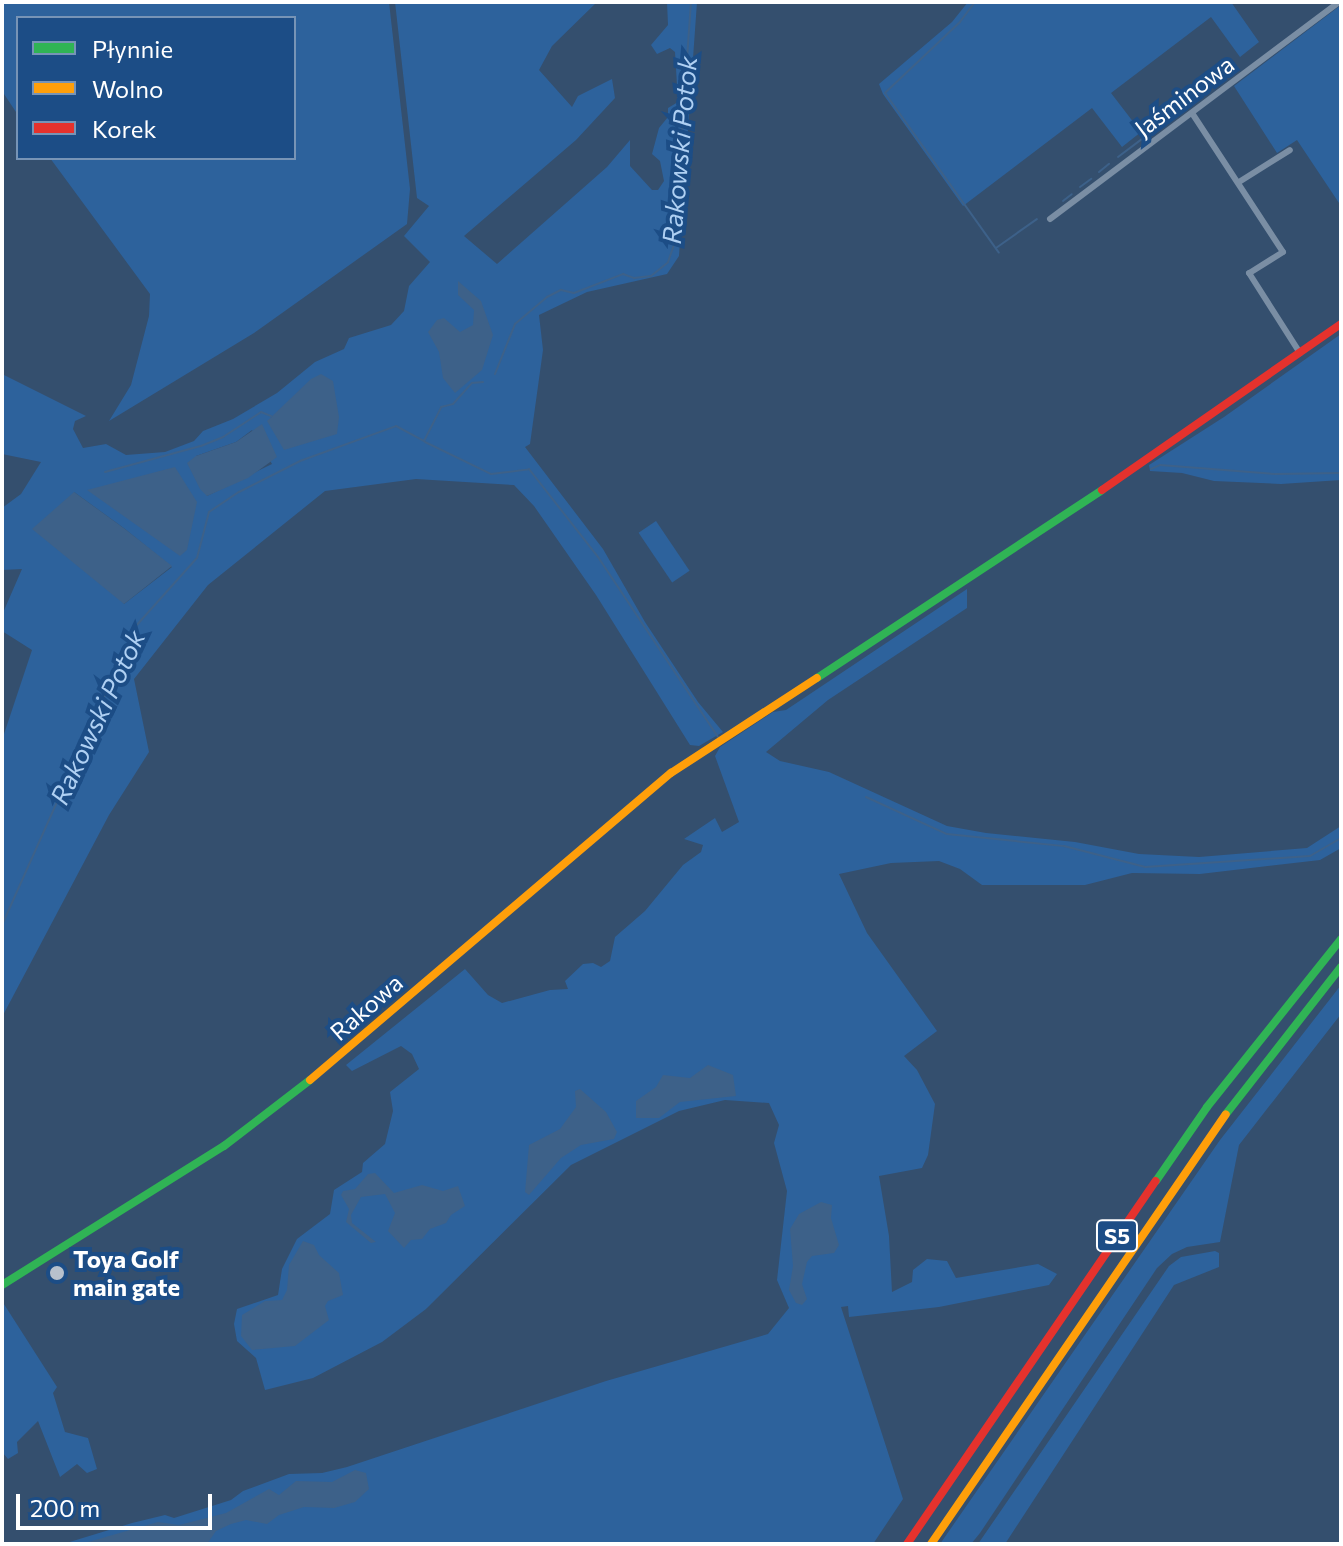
<!DOCTYPE html>
<meta charset="utf-8">
<style>
body{margin:0}
#map{position:relative;width:1343px;height:1546px;overflow:hidden;background:#344f6e;font-family:Commissioner,sans-serif}
div>[style]{position:absolute}
[style*='--x']{left:calc(var(--x)*1px);top:calc(var(--y)*1px);width:calc(var(--w)*1px);rotate:calc(var(--a)*1deg)}
.green>*{inset:0;background:#2d629c;transform-origin:0 0}
.water>*{inset:0;background:#3d6189}
.stream>*{height:2px;margin:-1px;padding:0 1px;transform-origin:1px;border-radius:1px;background:#3d6189}
.street>*{height:6px;margin:-3px;padding:0 3px;transform-origin:3px;border-radius:3px;background:#7a8ea4}
.fast>*{height:8px;margin:-4px;padding:0 4px;transform-origin:4px;border-radius:4px;background:#30b455}
.slow>*{height:8px;margin:-4px;padding:0 4px;transform-origin:4px;border-radius:4px;background:#ff9f0a}
.jam>*{height:8px;margin:-4px;padding:0 4px;transform-origin:4px;border-radius:4px;background:#e5322d}
.dots>*{width:22px;height:22px;translate:-50% -50%;box-sizing:border-box;border:4px solid #1c4d86;border-radius:50%}
span{translate:-50% -50%;white-space:nowrap;text-align:center;line-height:1.15;-webkit-text-stroke:8px #1c4d86;paint-order:stroke}
.shield-label span{padding:2px 6px;background:#1c4d86;border:2px solid;border-radius:6px;-webkit-text-stroke-width:0}
.shield-label{font-size:22px;color:#fff;font-weight:700}
.street-label{font-size:24px;color:#fff}
.poi-label{font-size:24px;color:#fff;font-weight:700}
.left{translate:0 -50%;text-align:left}
.water-label{font-size:26px;color:#afd0f3;font-style:italic}
.frame{position:absolute;inset:0;border:4px solid #fff;pointer-events:none}
.legend{position:absolute;left:16px;top:16px;width:280px;height:144px;box-sizing:border-box;background:#1c4d86;border:2px solid #7794b6;margin:0;padding:10px 14px;list-style:none;font-size:24px;color:#fff}
.legend li{display:flex;align-items:center;gap:16px;height:40px}
.legend b{width:40px;border:2px solid #7794b6}
.scale{position:absolute;left:16px;top:1494px;width:196px;height:36px;box-sizing:border-box;border:4px solid #fff;border-top:0;padding-left:10px;font-size:24px;line-height:28px;white-space:nowrap;color:#fff;-webkit-text-stroke:6px #1c4d86;paint-order:stroke}
</style>
<div id="map">
<div class="green">
<div style="clip-path:polygon(2px 2px,389px 2px,410px 189px,407px 224px,254px 333px,109px 421px,131px 385px,149px 316px,150px 294px,50px 158px,294px 158px,294px 18px,18px 18px,18px 115px,2px 91px)"></div>
<div style="clip-path:polygon(evenodd,395px 2px,597px 2px,552px 46px,539px 70px,572px 107px,578px 96px,612px 79px,615px 98px,576px 140px,464px 236px,497px 264px,607px 167px,630px 140px,630px 166px,652px 190px,658px 190px,664px 181px,660px 161px,652px 154px,659px 128px,668px 117px,668px 108px,678px 102px,675px 52px,670px 48px,657px 54px,651px 45px,668px 25px,667px 2px,697px 2px,679px 256px,667px 274px,587px 292px,539px 315px,543px 350px,530px 444px,525px 447px,603px 549px,645px 622px,698px 702px,723px 732px,699px 746px,690px 745px,596px 595px,534px 506px,514px 485px,416px 479px,325px 491px,208px 585px,134px 679px,149px 752px,109px 815px,2px 1017px,2px 740px,32px 650px,2px 631px,2px 615px,22px 569px,2px 570px,2px 508px,21px 494px,41px 462px,2px 454px,2px 374px,86px 416px,75px 421px,73px 429px,83px 448px,106px 444px,126px 455px,165px 452px,194px 441px,203px 431px,233px 419px,277px 393px,315px 362px,344px 349px,349px 338px,391px 325px,404px 311px,409px 286px,430px 262px,404px 236px,429px 206px,417px 198px,395px 2px,252px 430px,272px 464px,207px 496px,196px 456px,236px 442px,252px 430px,395px 2px,74px 492px,125px 529px,172px 567px,124px 604px,74px 492px)"></div>
<div style="clip-path:polygon(968px 2px,1231px 2px,1259px 42px,1240px 57px,1211px 17px,1111px 93px,1141px 132px,1122px 147px,1092px 108px,963px 206px,883px 94px,879px 84px,952px 22px)"></div>
<div style="clip-path:polygon(1341px 5px,1341px 206px,1297px 140px,1277px 153px,1234px 86px)"></div>
<div style="clip-path:polygon(1341px 334px,1341px 480px,1281px 484px,1214px 481px,1182px 473px,1150px 471px,1149px 465px,1224px 417px)"></div>
<div style="left:656px;top:521px;width:60px;height:21px;rotate:56deg"></div>
<div style="clip-path:polygon(967px 589px,967px 608px,828px 700px,766px 752px,780px 761px,829px 772px,947px 826px,986px 833px,1075px 842px,1139px 854px,1199px 857px,1307px 848px,1341px 826px,1341px 848px,1320px 860px,1200px 874px,1132px 873px,1085px 885px,982px 885px,960px 869px,939px 861px,891px 863px,839px 874px,867px 933px,937px 1031px,904px 1056px,917px 1070px,935px 1104px,928px 1155px,922px 1168px,879px 1176px,889px 1236px,892px 1292px,912px 1282px,913px 1270px,927px 1259px,947px 1261px,956px 1278px,1038px 1264px,1057px 1274px,1049px 1285px,939px 1307px,849px 1317px,848px 1306px,841px 1307px,903px 1499px,873px 1544px,63px 1544px,132px 1523px,165px 1515px,174px 1518px,231px 1500px,243px 1491px,289px 1474px,322px 1473px,347px 1467px,606px 1381px,768px 1334px,789px 1308px,777px 1280px,787px 1191px,774px 1143px,779px 1125px,769px 1103px,725px 1100px,679px 1111px,571px 1165px,426px 1309px,382px 1342px,313px 1378px,265px 1390px,256px 1358px,237px 1341px,234px 1324px,237px 1309px,278px 1295px,282px 1269px,297px 1239px,330px 1214px,334px 1190px,362px 1172px,363px 1163px,385px 1144px,393px 1111px,390px 1092px,419px 1069px,412px 1054px,401px 1046px,352px 1071px,346px 1065px,465px 969px,488px 995px,502px 1003px,550px 990px,568px 989px,565px 981px,583px 964px,593px 963px,601px 967px,610px 961px,615px 937px,645px 911px,683px 865px,701px 852px,703px 845px,684px 839px,715px 818px,722px 832px,739px 822px,715px 756px,720px 747px,773px 712px,786px 710px)"></div>
<div style="clip-path:polygon(1341px 985px,1341px 1014px,1239px 1145px,1220px 1242px,1187px 1247px,1172px 1254px,1157px 1268px,980px 1533px,971px 1544px,940px 1544px,1220px 1140px)"></div>
<div style="clip-path:polygon(1215px 1251px,1219px 1253px,1219px 1267px,1174px 1285px,1005px 1544px,978px 1544px,1169px 1266px,1181px 1257px)"></div>
<div style="clip-path:polygon(2px 1301px,57px 1387px,53px 1393px,65px 1432px,88px 1438px,97px 1469px,87px 1473px,77px 1464px,60px 1477px,38px 1421px,17px 1442px,18px 1453px,8px 1459px,2px 1452px)"></div>
</div>
<div class="water">
<div style="clip-path:polygon(458px 281px,481px 301px,493px 335px,482px 370px,455px 393px,443px 378px,439px 352px,428px 332px,437px 320px,444px 318px,460px 332px,473px 325px,474px 310px,458px 295px)"></div>
<div style="clip-path:polygon(321px 374px,333px 381px,339px 417px,337px 434px,284px 450px,267px 421px,311px 379px)"></div>
<div style="clip-path:polygon(262px 424px,277px 457px,248px 478px,207px 496px,200px 489px,187px 463px,196px 456px,236px 442px)"></div>
<div style="clip-path:polygon(175px 467px,197px 502px,187px 550px,180px 556px,87px 490px)"></div>
<div style="clip-path:polygon(74px 492px,125px 529px,172px 566px,124px 604px,32px 529px)"></div>
<div style="clip-path:polygon(708px 1065px,733px 1075px,736px 1096px,680px 1102px,659px 1118px,636px 1118px,636px 1101px,656px 1087px,663px 1075px,690px 1078px)"></div>
<div style="clip-path:polygon(580px 1089px,606px 1112px,617px 1132px,614px 1139px,581px 1145px,561px 1158px,529px 1195px,525px 1192px,529px 1145px,560px 1129px,576px 1107px,575px 1091px)"></div>
<div style="clip-path:polygon(375px 1173px,394px 1193px,422px 1185px,443px 1191px,458px 1186px,465px 1206px,451px 1215px,446px 1223px,430px 1229px,422px 1239px,411px 1240px,404px 1248px,388px 1231px,395px 1213px,385px 1194px,361px 1197px,351px 1215px,352px 1223px,376px 1242px,371px 1243px,346px 1222px,349px 1209px,341px 1195px,343px 1191px,355px 1189px,368px 1174px)"></div>
<div style="clip-path:polygon(821px 1202px,832px 1205px,831px 1218px,839px 1245px,834px 1253px,812px 1256px,807px 1262px,802px 1284px,807px 1299px,802px 1305px,796px 1303px,789px 1290px,793px 1266px,790px 1229px,799px 1214px)"></div>
<div style="clip-path:polygon(303px 1241px,314px 1245px,319px 1255px,339px 1273px,343px 1295px,328px 1301px,325px 1306px,329px 1320px,295px 1346px,252px 1350px,241px 1336px,242px 1315px,265px 1301px,282px 1300px,287px 1290px,289px 1265px)"></div>
<div style="clip-path:polygon(355px 1470px,366px 1473px,369px 1489px,355px 1502px,334px 1508px,304px 1507px,279px 1515px,267px 1524px,246px 1520px,231px 1524px,216px 1531px,207px 1544px,81px 1544px,158px 1522px,179px 1525px,226px 1513px,269px 1489px,279px 1495px,296px 1481px,332px 1482px)"></div>
</div>
<div class="stream">
<div style="--x:975;--y:2;--w:25;--a:127"></div>
<div style="--x:960;--y:22;--w:103;--a:136.6"></div>
<div style="--x:885;--y:93;--w:196;--a:54.5"></div>
<div style="--x:1161;--y:124;--w:31;--a:-38"></div>
<div style="--x:1118;--y:157;--w:36;--a:-37"></div>
<div style="--x:1099;--y:172;--w:13;--a:-39"></div>
<div style="--x:1080;--y:187;--w:14;--a:-36"></div>
<div style="--x:1063;--y:201;--w:11;--a:-38"></div>
<div style="--x:996;--y:248;--w:50;--a:-35.3"></div>
<div style="--x:495;--y:374;--w:54;--a:-68.2"></div>
<div style="--x:515;--y:324;--w:42;--a:-40.2"></div>
<div style="--x:547;--y:297;--w:16;--a:-27"></div>
<div style="--x:561;--y:290;--w:13;--a:13"></div>
<div style="--x:574;--y:293;--w:53;--a:-21.2"></div>
<div style="--x:623;--y:274;--w:12;--a:20"></div>
<div style="--x:634;--y:278;--w:17;--a:-7"></div>
<div style="--x:651;--y:276;--w:22;--a:-39"></div>
<div style="--x:668;--y:262;--w:18;--a:-71"></div>
<div style="--x:674;--y:245;--w:244;--a:-86"></div>
<div style="--x:425;--y:442;--w:73;--a:25.9"></div>
<div style="--x:491;--y:474;--w:38;--a:-7"></div>
<div style="--x:529;--y:469;--w:112;--a:51.9"></div>
<div style="--x:598;--y:557;--w:216;--a:56.3"></div>
<div style="--x:1151;--y:469;--w:10;--a:-24"></div>
<div style="--x:1160;--y:465;--w:115;--a:4.5"></div>
<div style="--x:1275;--y:474;--w:66;--a:-0.9"></div>
<div style="--x:105;--y:472;--w:99;--a:-15.2"></div>
<div style="--x:201;--y:446;--w:24;--a:-22"></div>
<div style="--x:223;--y:437;--w:45;--a:-33.3"></div>
<div style="--x:261;--y:412;--w:11;--a:22"></div>
<div style="--x:866;--y:797;--w:89;--a:24.6"></div>
<div style="--x:947;--y:834;--w:118;--a:5.9"></div>
<div style="--x:1064;--y:846;--w:84;--a:14.5"></div>
<div style="--x:1145;--y:867;--w:165;--a:-3.8"></div>
<div style="--x:1310;--y:856;--w:36;--a:-30"></div>
<div style="--x:2;--y:925;--w:326;--a:-65.9"></div>
<div style="--x:135;--y:627;--w:93;--a:-48.1"></div>
<div style="--x:197;--y:558;--w:48;--a:-75.4"></div>
<div style="--x:209;--y:512;--w:36;--a:-34"></div>
<div style="--x:239;--y:492;--w:68;--a:-26.9"></div>
<div style="--x:300;--y:461;--w:102;--a:-20"></div>
<div style="--x:396;--y:426;--w:32;--a:28"></div>
<div style="--x:424;--y:441;--w:38;--a:-63"></div>
<div style="--x:441;--y:407;--w:12;--a:-14"></div>
<div style="--x:453;--y:404;--w:28;--a:-48"></div>
<div style="--x:472;--y:383;--w:11;--a:-5"></div>
</div>
<div class="street">
<div style="--x:1192;--y:113;--w:166;--a:56.8"></div>
<div style="--x:1283;--y:252;--w:40;--a:148"></div>
<div style="--x:1249;--y:273;--w:95;--a:57.5"></div>
<div style="--x:1239;--y:182;--w:60;--a:-32.1"></div>
<div style="--x:1050;--y:219;--w:361;--a:-36.9"></div>
</div>
<div class="fast">
<div style="--x:817;--y:678;--w:341;--a:-33.4"></div>
<div style="--x:1226;--y:1114;--w:187;--a:-52"></div>
<div style="--x:1156;--y:1181;--w:90;--a:-55.4"></div>
<div style="--x:1207;--y:1107;--w:215;--a:-51.4"></div>
<div style="--x:2;--y:1285;--w:262;--a:-32.1"></div>
<div style="--x:224;--y:1146;--w:108;--a:-37.5"></div>
</div>
<div class="slow">
<div style="--x:310;--y:1080;--w:474;--a:-40.4"></div>
<div style="--x:671;--y:773;--w:174;--a:-33.1"></div>
<div style="--x:931;--y:1544;--w:521;--a:-55.55"></div>
</div>
<div class="jam">
<div style="--x:1102;--y:490;--w:291;--a:-34.8"></div>
<div style="--x:907;--y:1544;--w:440;--a:-55.6"></div>
</div>
<div class="dots">
<div style="left:57px;top:1273px;background:#b8c1cc"></div>
</div>
<div class="shield-label">
<span style="left:1117px;top:1236px">S5</span>
</div>
<div class="street-label">
<span style="left:1184px;top:96px;rotate:-37deg">Jaśminowa</span>
<span style="left:366px;top:1007px;rotate:-41deg">Rakowa</span>
</div>
<div class="poi-label">
<span class="left" style="left:73px;top:1273px">Toya Golf<br>main gate</span>
</div>
<div class="water-label">
<span style="left:679px;top:150px;rotate:-85deg">Rakowski Potok</span>
<span style="left:97px;top:717px;rotate:-65deg">Rakowski Potok</span>
</div>
<div class="frame"></div>
<ul class="legend">
<li><b style="height:10px;background:#30b455"></b>Płynnie</li>
<li><b style="height:10px;background:#ff9f0a"></b>Wolno</li>
<li><b style="height:10px;background:#e5322d"></b>Korek</li>
</ul>
<div class="scale">200 m</div>
</div>
